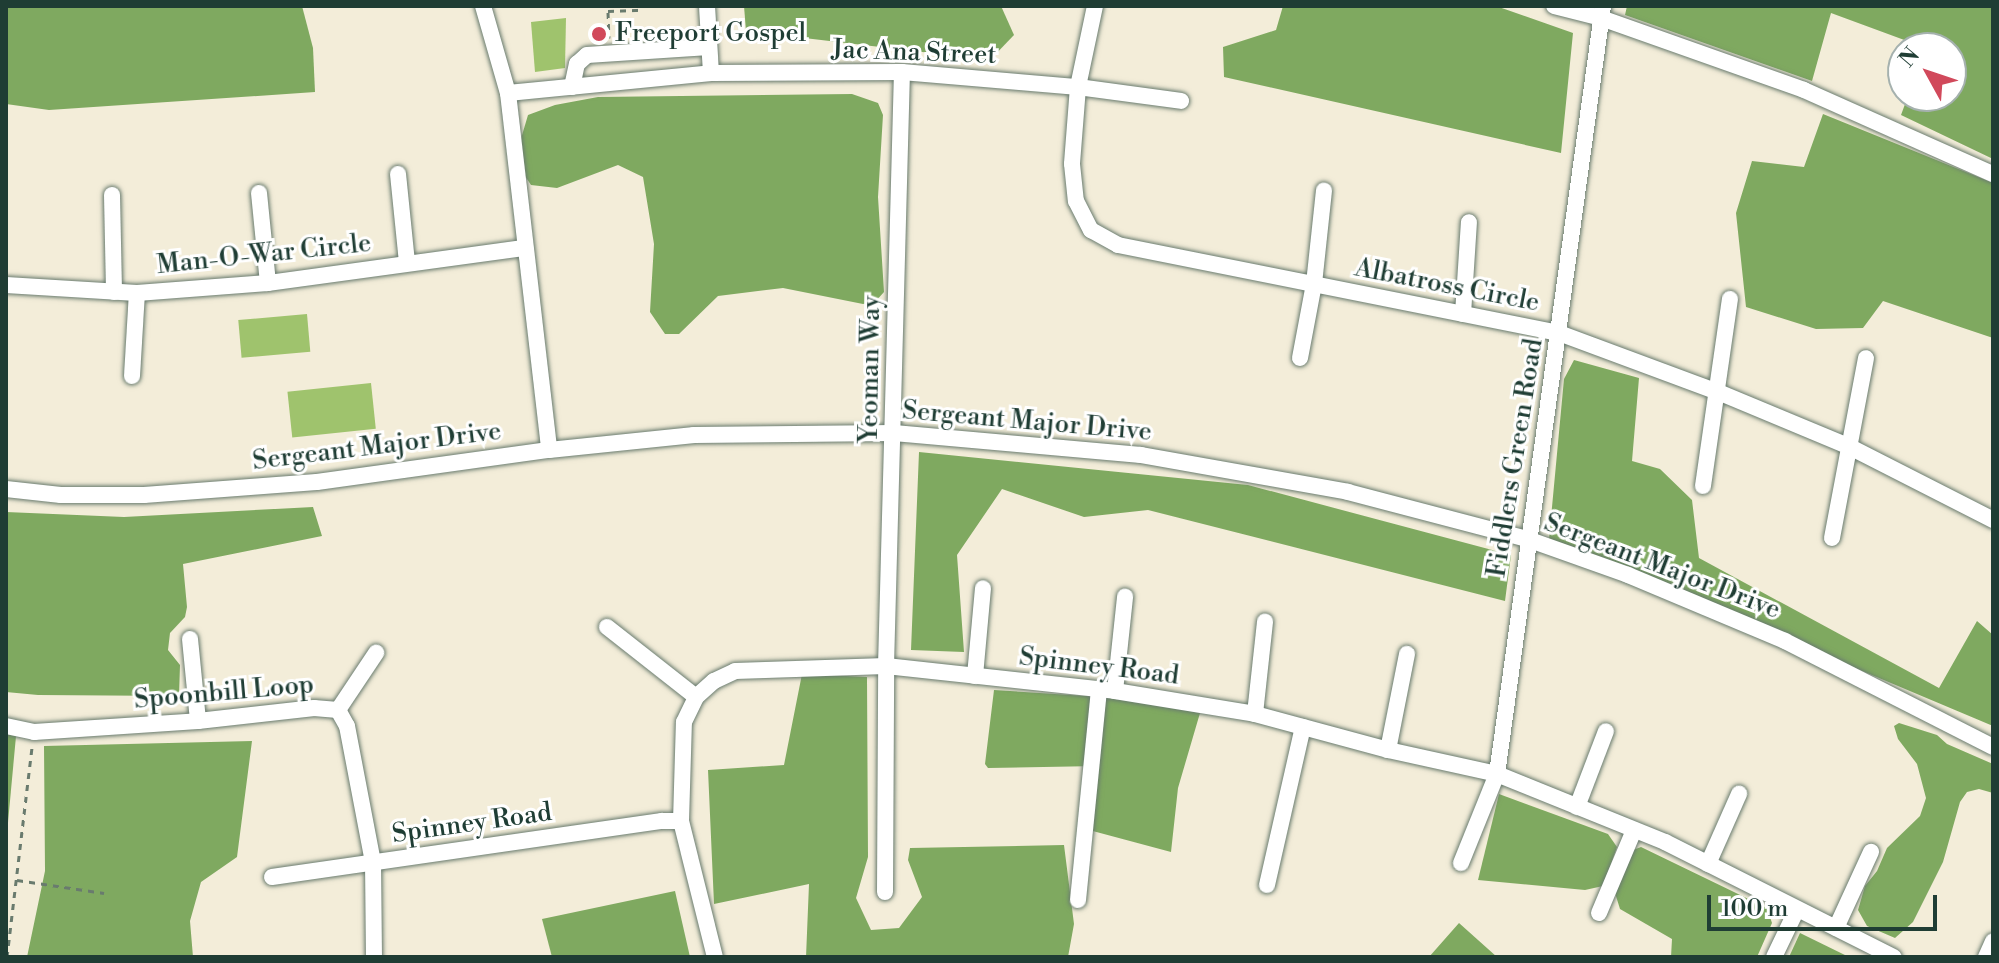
<!DOCTYPE html>
<style>
body{margin:0}
#map{position:relative;width:1999px;height:963px;overflow:hidden;background:#f3edd9;font-family:"Libre Bodoni",serif}
div>[style]{position:absolute}
[style*='--x']{left:calc(var(--x)*1px);top:calc(var(--y)*1px);width:calc(var(--w)*1px);rotate:calc(var(--a)*1deg)}
.green>*{inset:0;background:#9fc36d;transform-origin:0 0}
.forest>*{inset:0;background:#7fa960}
.path>*{height:3px;margin-top:-1.5px;transform-origin:0;background:repeating-linear-gradient(90deg,#697b6e 0 6px,transparent 0 12px)}
.roads{filter:drop-shadow(0 0 2px #697b6e) drop-shadow(0 0 2px #697b6e)}
.minor>*{height:16px;margin:-8px;padding:0 8px;transform-origin:8px;border-radius:8px;background:#fff}
.dots>*{width:22px;height:22px;translate:-50% -50%;box-sizing:border-box;border:4px solid #fff;border-radius:50%}
span{translate:-50% -50%;white-space:nowrap;text-align:center;line-height:1.15;-webkit-text-stroke:6px #fff;paint-order:stroke}
.poi-label{font-size:26px;color:#1f3d34}
.left{translate:0 -50%;text-align:left}
.street-label{font-size:26px;color:#1f3d34}
.frame{position:absolute;inset:0;border:8px solid #1f3d34;pointer-events:none}
.north{position:absolute;left:1887px;top:32px;width:80px;height:80px;box-sizing:border-box;background:#fff;border:2px solid #a5b1ae;border-radius:50%;rotate:310deg;font-size:22px;font-weight:700;line-height:32px;text-align:center;color:#1f3d34}
.north::after{content:'';display:block;margin:auto;width:28px;height:36px;background:#d1495b;clip-path:polygon(50% 0,100% 100%,50% 72%,0 100%)}
.scale{position:absolute;left:1707px;top:895px;width:230px;height:36px;box-sizing:border-box;border:4px solid #1f3d34;border-top:0;padding-left:10px;font-size:24px;line-height:28px;white-space:nowrap;color:#1f3d34;-webkit-text-stroke:6px #fff;paint-order:stroke}
</style>
<div id="map">
<div class="green">
<div style="clip-path:polygon(566px 18px,565px 68px,535px 72px,531px 22px)"></div>
<div style="left:307px;top:314px;width:38px;height:69px;rotate:85deg"></div>
<div style="left:371px;top:383px;width:46px;height:84px;rotate:84deg"></div>
</div>
<div class="forest">
<div style="clip-path:polygon(6px 6px,302px 6px,313px 48px,315px 92px,49px 110px,6px 104px)"></div>
<div style="clip-path:polygon(744px 6px,1001px 6px,1014px 35px,990px 60px,746px 31px)"></div>
<div style="clip-path:polygon(1283px 6px,1496px 6px,1573px 33px,1561px 153px,1224px 77px,1223px 47px,1276px 30px)"></div>
<div style="clip-path:polygon(1627px 6px,1993px 6px,1993px 159px,1901px 115px,1908px 96px,1951px 96px,1951px 48px,1926px 48px,1831px 13px,1812px 81px,1625px 15px)"></div>
<div style="clip-path:polygon(852px 94px,878px 103px,883px 115px,878px 197px,884px 292px,875px 302px,863px 304px,783px 288px,718px 296px,679px 334px,665px 334px,650px 312px,654px 244px,643px 177px,618px 165px,557px 188px,531px 185px,523px 173px,520px 142px,528px 115px,555px 105px,598px 97px)"></div>
<div style="clip-path:polygon(1823px 114px,1993px 183px,1993px 338px,1883px 301px,1863px 328px,1816px 329px,1746px 307px,1736px 213px,1752px 161px,1804px 167px)"></div>
<div style="clip-path:polygon(1574px 360px,1639px 378px,1632px 461px,1660px 469px,1692px 500px,1699px 558px,1939px 688px,1977px 621px,1993px 635px,1993px 726px,1549px 539px,1564px 379px)"></div>
<div style="clip-path:polygon(919px 452px,1248px 485px,1511px 555px,1505px 601px,1148px 510px,1084px 517px,1002px 489px,957px 555px,964px 652px,911px 650px)"></div>
<div style="clip-path:polygon(313px 507px,322px 536px,183px 564px,187px 607px,185px 617px,170px 633px,168px 650px,180px 665px,179px 696px,38px 695px,6px 692px,6px 512px,124px 517px)"></div>
<div style="clip-path:polygon(802px 674px,867px 677px,868px 857px,856px 898px,871px 930px,899px 928px,922px 897px,908px 860px,910px 848px,1064px 845px,1074px 924px,1068px 957px,806px 957px,809px 884px,714px 904px,708px 770px,784px 765px)"></div>
<div style="clip-path:polygon(994px 690px,1133px 699px,1200px 713px,1178px 788px,1171px 852px,1089px 830px,1098px 766px,988px 768px,985px 764px)"></div>
<div style="clip-path:polygon(1899px 723px,1937px 735px,1947px 744px,1993px 764px,1993px 793px,1979px 789px,1967px 792px,1960px 802px,1943px 862px,1913px 922px,1895px 938px,1867px 926px,1858px 910px,1865px 886px,1877px 871px,1887px 848px,1920px 816px,1926px 798px,1917px 764px,1898px 739px,1894px 726px)"></div>
<div style="clip-path:polygon(6px 734px,16px 736px,6px 844px)"></div>
<div style="clip-path:polygon(252px 741px,237px 857px,201px 882px,190px 921px,193px 957px,27px 957px,45px 871px,44px 746px)"></div>
<div style="clip-path:polygon(1499px 794px,1608px 834px,1617px 847px,1603px 886px,1585px 890px,1478px 880px)"></div>
<div style="clip-path:polygon(1641px 847px,1767px 908px,1772px 923px,1757px 957px,1671px 957px,1672px 939px,1620px 909px,1615px 893px,1633px 850px)"></div>
<div style="clip-path:polygon(675px 891px,690px 957px,552px 957px,542px 919px)"></div>
<div style="clip-path:polygon(1459px 923px,1497px 957px,1498px 957px,1429px 957px)"></div>
<div style="clip-path:polygon(1800px 933px,1849px 957px,1789px 957px)"></div>
</div>
<div class="path">
<div style="--x:608;--y:11;--w:35;--a:-2"></div>
<div style="--x:608;--y:12;--w:26;--a:88"></div>
<div style="--x:17;--y:880;--w:88;--a:8.5"></div>
<div style="--x:7;--y:957;--w:211;--a:-83.2"></div>
</div>
<div class="roads">
<div class="minor">
<div style="--x:483;--y:6;--w:91;--a:74"></div>
<div style="--x:508;--y:93;--w:359;--a:83.4"></div>
<div style="--x:707;--y:6;--w:67;--a:86.6"></div>
<div style="--x:1095;--y:6;--w:83;--a:101.9"></div>
<div style="--x:1078;--y:87;--w:77;--a:94.5"></div>
<div style="--x:1072;--y:164;--w:37;--a:84"></div>
<div style="--x:1076;--y:201;--w:33;--a:63"></div>
<div style="--x:1091;--y:230;--w:31;--a:29"></div>
<div style="--x:1118;--y:245;--w:450;--a:11.3"></div>
<div style="--x:1559;--y:333;--w:170;--a:20.4"></div>
<div style="--x:1718;--y:392;--w:141;--a:22.6"></div>
<div style="--x:1848;--y:446;--w:163;--a:27"></div>
<div style="--x:1554;--y:6;--w:49;--a:14.3"></div>
<div style="--x:1601;--y:18;--w:215;--a:19.5"></div>
<div style="--x:1804;--y:90;--w:207;--a:24"></div>
<div style="--x:572;--y:87;--w:24;--a:-78"></div>
<div style="--x:577;--y:64;--w:13;--a:-42"></div>
<div style="--x:587;--y:55;--w:122;--a:-3.8"></div>
<div style="--x:508;--y:93;--w:204;--a:-5.6"></div>
<div style="--x:711;--y:73;--w:191;--a:-0.3"></div>
<div style="--x:902;--y:72;--w:177;--a:4.9"></div>
<div style="--x:1078;--y:87;--w:104;--a:7.7"></div>
<div style="--x:398;--y:174;--w:89;--a:84.2"></div>
<div style="--x:259;--y:193;--w:90;--a:84.3"></div>
<div style="--x:112;--y:195;--w:97;--a:88.8"></div>
<div style="--x:6;--y:285;--w:131;--a:3.5"></div>
<div style="--x:137;--y:293;--w:131;--a:-4.4"></div>
<div style="--x:268;--y:283;--w:259;--a:-7.8"></div>
<div style="--x:1463;--y:314;--w:92;--a:-86.3"></div>
<div style="--x:1300;--y:358;--w:75;--a:-79.3"></div>
<div style="--x:1314;--y:284;--w:94;--a:-83.9"></div>
<div style="--x:132;--y:376;--w:83;--a:-86.6"></div>
<div style="--x:1703;--y:486;--w:189;--a:-81.8"></div>
<div style="--x:6;--y:489;--w:55;--a:6.2"></div>
<div style="--x:61;--y:495;--w:83;--a:0"></div>
<div style="--x:144;--y:495;--w:173;--a:-4.3"></div>
<div style="--x:317;--y:482;--w:234;--a:-7.9"></div>
<div style="--x:549;--y:450;--w:146;--a:-5.9"></div>
<div style="--x:694;--y:435;--w:200;--a:-0.6"></div>
<div style="--x:894;--y:433;--w:248;--a:5.1"></div>
<div style="--x:1141;--y:455;--w:210;--a:10.1"></div>
<div style="--x:1348;--y:492;--w:185;--a:14.7"></div>
<div style="--x:1527;--y:539;--w:107;--a:19.6"></div>
<div style="--x:1628;--y:575;--w:170;--a:22.8"></div>
<div style="--x:1785;--y:641;--w:233;--a:27"></div>
<div style="--x:1832;--y:538;--w:183;--a:-79.3"></div>
<div style="--x:607;--y:627;--w:113;--a:38.2"></div>
<div style="--x:190;--y:639;--w:82;--a:84.4"></div>
<div style="--x:975;--y:676;--w:88;--a:-84.8"></div>
<div style="--x:1115;--y:691;--w:95;--a:-83.9"></div>
<div style="--x:338;--y:710;--w:69;--a:-56.3"></div>
<div style="--x:1255;--y:714;--w:93;--a:-83.8"></div>
<div style="--x:6;--y:726;--w:29;--a:12"></div>
<div style="--x:34;--y:732;--w:164;--a:-3.8"></div>
<div style="--x:198;--y:721;--w:117;--a:-6.4"></div>
<div style="--x:314;--y:708;--w:24;--a:5"></div>
<div style="--x:338;--y:710;--w:18;--a:61"></div>
<div style="--x:347;--y:726;--w:138;--a:79.2"></div>
<div style="--x:373;--y:862;--w:95;--a:89.4"></div>
<div style="--x:1388;--y:750;--w:98;--a:-78.8"></div>
<div style="--x:1577;--y:807;--w:81;--a:-69.1"></div>
<div style="--x:681;--y:821;--w:140;--a:76"></div>
<div style="--x:1461;--y:863;--w:96;--a:-68"></div>
<div style="--x:1497;--y:774;--w:775;--a:-82.14"></div>
<div style="--x:1708;--y:864;--w:77;--a:-66.1"></div>
<div style="--x:272;--y:877;--w:394;--a:-8.2"></div>
<div style="--x:662;--y:821;--w:19;--a:0"></div>
<div style="--x:681;--y:821;--w:99;--a:-88.3"></div>
<div style="--x:684;--y:722;--w:28;--a:-64"></div>
<div style="--x:696;--y:697;--w:24;--a:-42"></div>
<div style="--x:714;--y:681;--w:23;--a:-25"></div>
<div style="--x:735;--y:671;--w:151;--a:-1.9"></div>
<div style="--x:886;--y:666;--w:230;--a:6.2"></div>
<div style="--x:1115;--y:691;--w:142;--a:9.3"></div>
<div style="--x:1255;--y:714;--w:138;--a:15.1"></div>
<div style="--x:1388;--y:750;--w:112;--a:12.4"></div>
<div style="--x:1497;--y:774;--w:181;--a:22"></div>
<div style="--x:1665;--y:842;--w:256;--a:26.7"></div>
<div style="--x:1267;--y:885;--w:162;--a:-77.2"></div>
<div style="--x:885;--y:892;--w:226;--a:-89.7"></div>
<div style="--x:886;--y:666;--w:594;--a:-88.46"></div>
<div style="--x:1078;--y:900;--w:211;--a:-84.3"></div>
<div style="--x:1599;--y:913;--w:90;--a:-67.1"></div>
<div style="--x:1836;--y:928;--w:84;--a:-65.3"></div>
<div style="--x:1774;--y:957;--w:53;--a:-64.4"></div>
<div style="--x:1986;--y:957;--w:17;--a:-66"></div>
</div>
</div>
<div class="dots">
<div style="left:599px;top:34px;background:#d1495b"></div>
</div>
<div class="poi-label">
<span class="left" style="left:615px;top:34px">Freeport Gospel</span>
</div>
<div class="street-label">
<span style="left:914px;top:53px;rotate:2deg">Jac Ana Street</span>
<span style="left:264px;top:255px;rotate:-6deg">Man-O-War Circle</span>
<span style="left:1447px;top:286px;rotate:11deg">Albatross Circle</span>
<span style="left:871px;top:369px;rotate:-89deg">Yeoman Way</span>
<span style="left:1027px;top:422px;rotate:5deg">Sergeant Major Drive</span>
<span style="left:377px;top:447px;rotate:-7deg">Sergeant Major Drive</span>
<span style="left:1516px;top:458px;rotate:-81deg">Fiddlers Green Road</span>
<span style="left:1662px;top:567px;rotate:21deg">Sergeant Major Drive</span>
<span style="left:1099px;top:667px;rotate:7deg">Spinney Road</span>
<span style="left:224px;top:693px;rotate:-5deg">Spoonbill Loop</span>
<span style="left:472px;top:824px;rotate:-8deg">Spinney Road</span>
</div>
<div class="frame"></div>
<div class="north">N</div>
<div class="scale">100 m</div>
</div>
